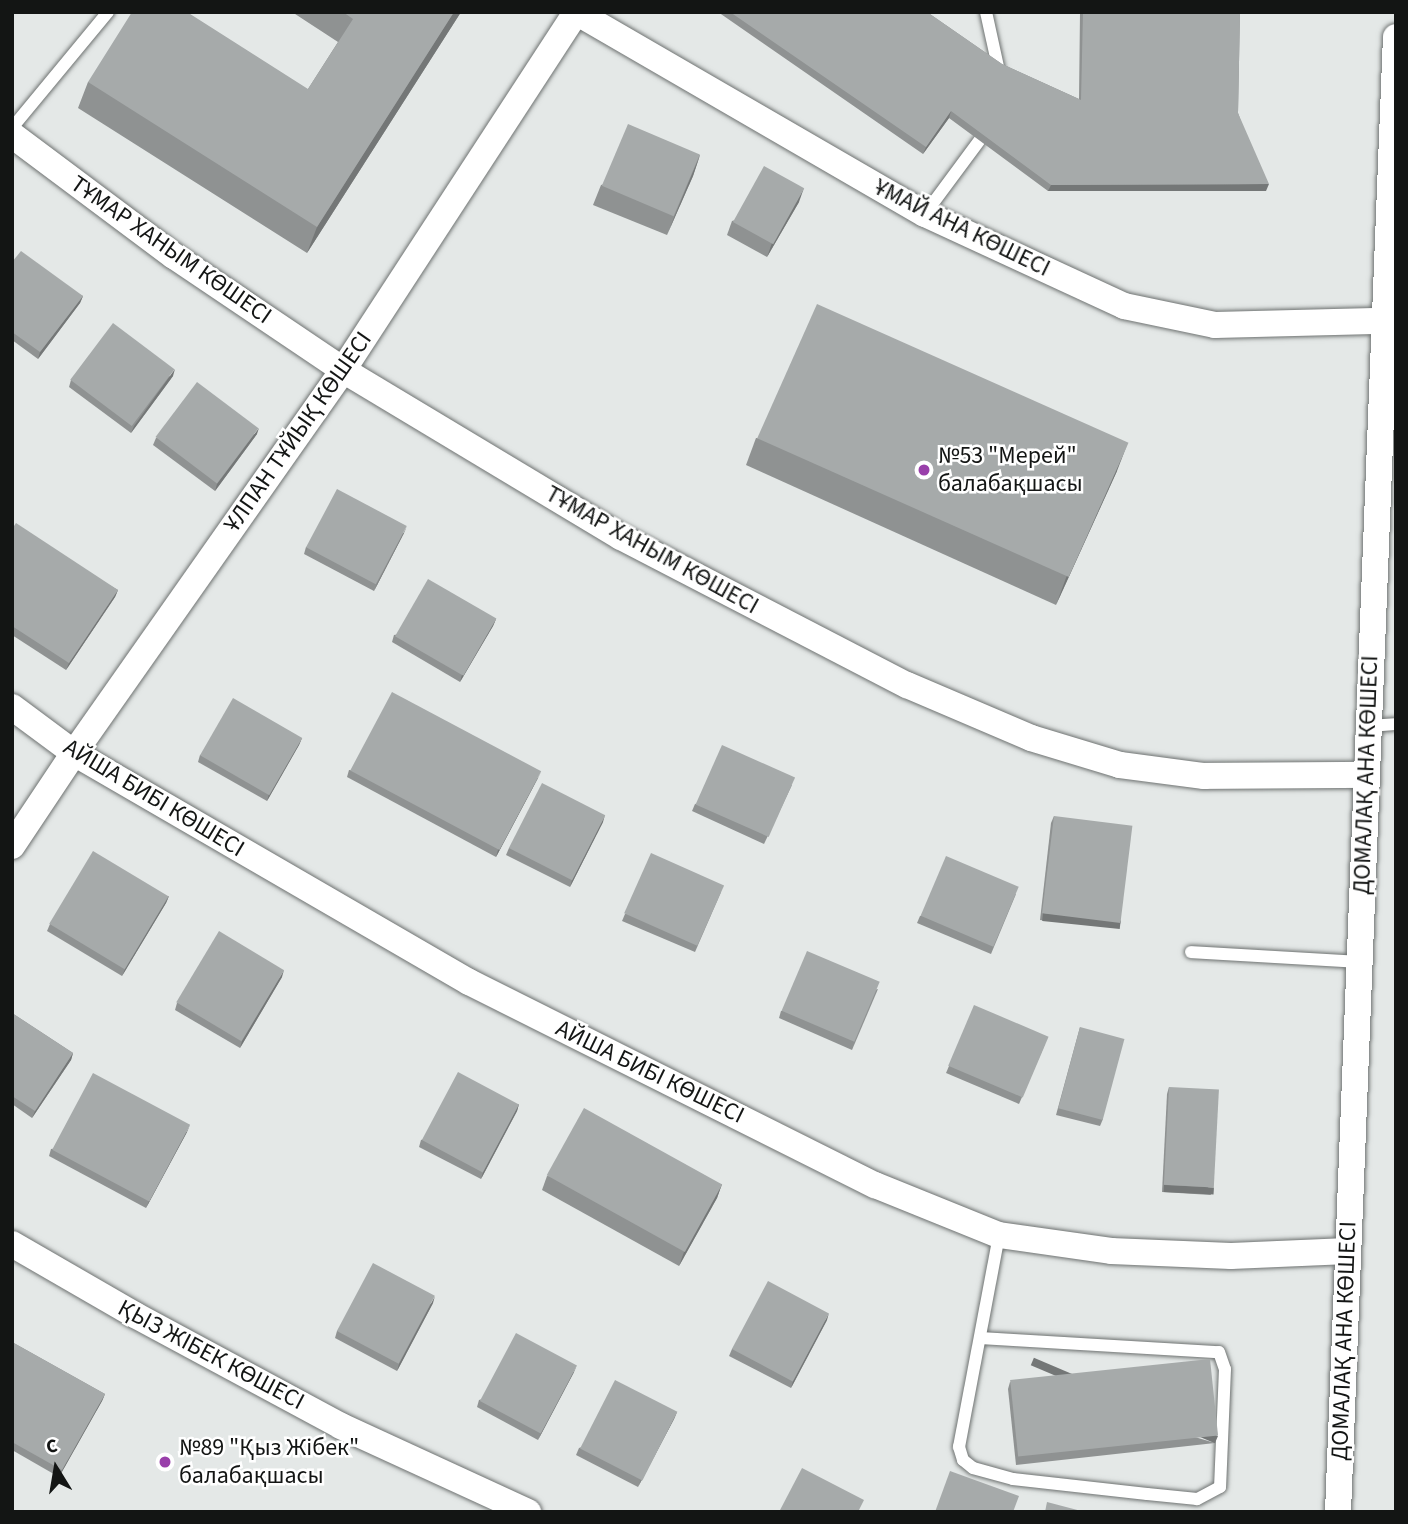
<!DOCTYPE html>
<meta charset="utf-8">
<style>
body{margin:0}
#map{position:relative;width:1408px;height:1524px;overflow:hidden;background:#e4e8e7;font-family:"Source Sans 3",sans-serif}
div>[style]{position:absolute}
[style*='--x']{left:calc(var(--x)*1px);top:calc(var(--y)*1px);width:calc(var(--w)*1px);rotate:calc(var(--a)*1deg)}
.roads{filter:drop-shadow(0 0 2px #6e7271) drop-shadow(0 0 2px #6e7271)}
.service>*{height:12px;margin:-6px;padding:0 6px;transform-origin:6px;border-radius:6px;background:#fff}
.minor>*{height:26px;margin:-13px;padding:0 13px;transform-origin:13px;border-radius:13px;background:#fff}
.wall>*{inset:0;background:#8f9292}
.shaded-wall>*{inset:0;background:#747777;transform-origin:0 0}
.building>*{inset:0;background:#a6aaaa;transform-origin:0 0}
.dots>*{width:19px;height:19px;translate:-50% -50%;box-sizing:border-box;border:4px solid #fff;border-radius:50%}
span{translate:-50% -50%;white-space:nowrap;text-align:center;line-height:1.15;-webkit-text-stroke:5px #fff;paint-order:stroke}
.street-label{font-size:24px;color:#131514}
.poi-label{font-size:24px;color:#131514}
.left{translate:0 -50%;text-align:left}
.frame{position:absolute;inset:0;border:14px solid #131514;pointer-events:none}
.north{position:absolute;left:21px;top:1433px;width:70px;height:70px;-webkit-text-stroke:5px #fff;paint-order:stroke;rotate:349deg;font-size:19px;font-weight:700;line-height:28px;text-align:center;color:#131514}
.north::after{content:'';display:block;margin:auto;width:24px;height:32px;background:#131514;clip-path:polygon(50% 0,100% 100%,50% 72%,0 100%)}
</style>
<div id="map">
<div class="roads">
<div class="service">
<div style="--x:986;--y:12;--w:60;--a:77.6"></div>
<div style="--x:12;--y:128;--w:151;--a:-50.4"></div>
<div style="--x:925;--y:214;--w:91;--a:-53.5"></div>
<div style="--x:1368;--y:726;--w:28;--a:-4"></div>
<div style="--x:1191;--y:952;--w:168;--a:3.4"></div>
<div style="--x:980;--y:1338;--w:239;--a:3.4"></div>
<div style="--x:1219;--y:1352;--w:18;--a:71"></div>
<div style="--x:1225;--y:1369;--w:118;--a:92.4"></div>
<div style="--x:1220;--y:1487;--w:26;--a:152"></div>
<div style="--x:1197;--y:1499;--w:50;--a:-174.3"></div>
<div style="--x:1147;--y:1494;--w:135;--a:-173.6"></div>
<div style="--x:1013;--y:1479;--w:41;--a:-164.6"></div>
<div style="--x:973;--y:1468;--w:13;--a:-141"></div>
<div style="--x:963;--y:1460;--w:14;--a:-107"></div>
<div style="--x:959;--y:1447;--w:216;--a:-79.3"></div>
</div>
<div class="minor">
<div style="--x:576;--y:12;--w:403;--a:30.1"></div>
<div style="--x:925;--y:214;--w:219;--a:24.8"></div>
<div style="--x:1124;--y:306;--w:93;--a:11.8"></div>
<div style="--x:1215;--y:325;--w:169;--a:-1.4"></div>
<div style="--x:12;--y:135;--w:202;--a:36.8"></div>
<div style="--x:174;--y:256;--w:204;--a:34"></div>
<div style="--x:343;--y:370;--w:324;--a:31"></div>
<div style="--x:621;--y:537;--w:322;--a:27.4"></div>
<div style="--x:907;--y:685;--w:135;--a:23.1"></div>
<div style="--x:1031;--y:738;--w:93;--a:16.9"></div>
<div style="--x:1120;--y:765;--w:85;--a:7.5"></div>
<div style="--x:1204;--y:776;--w:162;--a:-0.4"></div>
<div style="--x:12;--y:707;--w:77;--a:36.6"></div>
<div style="--x:74;--y:753;--w:457;--a:30.1"></div>
<div style="--x:469;--y:982;--w:454;--a:26.6"></div>
<div style="--x:875;--y:1185;--w:134;--a:22"></div>
<div style="--x:999;--y:1235;--w:113;--a:8.1"></div>
<div style="--x:1111;--y:1251;--w:120;--a:2.4"></div>
<div style="--x:1231;--y:1256;--w:117;--a:-2.4"></div>
<div style="--x:12;--y:846;--w:112;--a:-56.3"></div>
<div style="--x:74;--y:753;--w:468;--a:-54.9"></div>
<div style="--x:343;--y:370;--w:427;--a:-56.9"></div>
<div style="--x:12;--y:1244;--w:142;--a:30"></div>
<div style="--x:135;--y:1315;--w:234;--a:28.3"></div>
<div style="--x:341;--y:1426;--w:206;--a:24.7"></div>
<div style="--x:1338;--y:1512;--w:1476;--a:-87.75"></div>
</div>
</div>
<div class="wall">
<div style="clip-path:polygon(292px 12px,461px 12px,307px 253px,78px 108px,88px 82px,308px 89px,338px 42px)"></div>
<div style="clip-path:polygon(718px 12px,927px 12px,1002px 64px,1079px 99px,1080px 12px,1240px 12px,1238px 113px,1266px 191px,1048px 191px,949px 118px,923px 154px)"></div>
<div style="clip-path:polygon(700px 155px,693px 176px,667px 235px,593px 205px,601px 185px)"></div>
<div style="clip-path:polygon(799px 202px,767px 257px,727px 235px,732px 221px)"></div>
<div style="clip-path:polygon(12px 262px,83px 296px,80px 303px,38px 359px,12px 340px)"></div>
<div style="clip-path:polygon(173px 376px,131px 433px,69px 387px,71px 380px)"></div>
<div style="clip-path:polygon(257px 434px,215px 491px,153px 445px,156px 438px)"></div>
<div style="clip-path:polygon(756px 438px,1117px 471px,1056px 605px,746px 465px)"></div>
<div style="clip-path:polygon(12px 529px,118px 590px,115px 597px,66px 670px,12px 635px)"></div>
<div style="clip-path:polygon(404px 533px,374px 591px,304px 554px,306px 547px)"></div>
<div style="clip-path:polygon(496px 619px,493px 626px,460px 682px,392px 642px,394px 635px)"></div>
<div style="clip-path:polygon(302px 738px,299px 745px,267px 801px,198px 762px,200px 755px)"></div>
<div style="clip-path:polygon(349px 770px,538px 778px,496px 857px,347px 777px)"></div>
<div style="clip-path:polygon(792px 785px,764px 844px,692px 811px,695px 804px)"></div>
<div style="clip-path:polygon(1054px 816px,1121px 921px,1119px 928px,1040px 920px,1051px 823px)"></div>
<div style="clip-path:polygon(603px 822px,570px 887px,506px 855px,509px 848px)"></div>
<div style="clip-path:polygon(721px 892px,695px 952px,622px 921px,625px 914px)"></div>
<div style="clip-path:polygon(1016px 894px,991px 954px,917px 923px,920px 916px)"></div>
<div style="clip-path:polygon(169px 896px,166px 903px,122px 976px,47px 931px,50px 924px)"></div>
<div style="clip-path:polygon(282px 977px,240px 1048px,175px 1010px,177px 1003px)"></div>
<div style="clip-path:polygon(878px 989px,852px 1050px,779px 1018px,781px 1011px)"></div>
<div style="clip-path:polygon(12px 1013px,73px 1053px,71px 1060px,32px 1118px,12px 1104px)"></div>
<div style="clip-path:polygon(1080px 1027px,1103px 1119px,1100px 1126px,1056px 1115px)"></div>
<div style="clip-path:polygon(1045px 1044px,1019px 1104px,946px 1073px,949px 1066px)"></div>
<div style="clip-path:polygon(1169px 1087px,1211px 1195px,1162px 1192px,1167px 1094px)"></div>
<div style="clip-path:polygon(519px 1104px,517px 1111px,481px 1179px,419px 1147px,421px 1140px)"></div>
<div style="clip-path:polygon(187px 1132px,146px 1208px,49px 1156px,51px 1149px)"></div>
<div style="clip-path:polygon(547px 1176px,722px 1184px,717px 1198px,679px 1266px,542px 1190px)"></div>
<div style="clip-path:polygon(433px 1303px,397px 1371px,335px 1338px,337px 1331px)"></div>
<div style="clip-path:polygon(827px 1320px,791px 1388px,729px 1356px,732px 1349px)"></div>
<div style="clip-path:polygon(12px 1342px,105px 1394px,102px 1401px,59px 1477px,12px 1450px)"></div>
<div style="clip-path:polygon(574px 1372px,538px 1440px,477px 1407px,479px 1400px)"></div>
<div style="clip-path:polygon(1010px 1382px,1215px 1443px,1016px 1465px,1008px 1389px)"></div>
<div style="clip-path:polygon(677px 1412px,674px 1419px,638px 1487px,576px 1455px,579px 1448px)"></div>
</div>
<div class="shaded-wall">
<div style="clip-path:polygon(454px 12px,461px 12px,307px 253px,317px 227px)"></div>
<div style="clip-path:polygon(951px 111px,949px 118px,923px 154px,926px 147px)"></div>
<div style="clip-path:polygon(700px 155px,693px 176px,667px 235px,675px 215px)"></div>
<div style="clip-path:polygon(1269px 184px,1266px 191px,1048px 191px,1051px 185px)"></div>
<div style="clip-path:polygon(804px 188px,799px 202px,767px 257px,772px 243px)"></div>
<div style="clip-path:polygon(83px 296px,80px 303px,38px 359px,40px 352px)"></div>
<div style="clip-path:polygon(175px 369px,173px 376px,131px 433px,134px 426px)"></div>
<div style="clip-path:polygon(259px 428px,257px 434px,215px 491px,217px 484px)"></div>
<div style="clip-path:polygon(1127px 445px,1117px 471px,1056px 605px,1066px 578px)"></div>
<div style="clip-path:polygon(407px 526px,404px 533px,374px 591px,377px 584px)"></div>
<div style="clip-path:polygon(118px 590px,115px 597px,66px 670px,69px 663px)"></div>
<div style="clip-path:polygon(496px 619px,493px 626px,460px 682px,462px 675px)"></div>
<div style="clip-path:polygon(302px 738px,299px 745px,267px 801px,269px 794px)"></div>
<div style="clip-path:polygon(541px 772px,538px 778px,496px 857px,498px 850px)"></div>
<div style="clip-path:polygon(605px 815px,603px 822px,570px 887px,572px 880px)"></div>
<div style="clip-path:polygon(169px 896px,166px 903px,122px 976px,125px 969px)"></div>
<div style="left:1043px;top:913px;width:78px;height:8px;rotate:6deg"></div>
<div style="clip-path:polygon(284px 970px,282px 977px,240px 1048px,242px 1041px)"></div>
<div style="clip-path:polygon(73px 1053px,71px 1060px,32px 1118px,35px 1111px)"></div>
<div style="clip-path:polygon(519px 1104px,517px 1111px,481px 1179px,483px 1172px)"></div>
<div style="clip-path:polygon(190px 1125px,187px 1132px,146px 1208px,149px 1201px)"></div>
<div style="clip-path:polygon(722px 1184px,717px 1198px,679px 1266px,684px 1252px)"></div>
<div style="left:1164px;top:1185px;width:50px;height:7px;rotate:3deg"></div>
<div style="clip-path:polygon(435px 1296px,433px 1303px,397px 1371px,399px 1364px)"></div>
<div style="clip-path:polygon(829px 1313px,827px 1320px,791px 1388px,793px 1381px)"></div>
<div style="clip-path:polygon(577px 1365px,574px 1372px,538px 1440px,541px 1433px)"></div>
<div style="clip-path:polygon(105px 1394px,102px 1401px,59px 1477px,62px 1470px)"></div>
<div style="clip-path:polygon(677px 1412px,674px 1419px,638px 1487px,641px 1480px)"></div>
<div style="left:1218px;top:1436px;width:8px;height:200px;rotate:113deg"></div>
</div>
<div class="building">
<div style="clip-path:polygon(132px 12px,187px 12px,308px 89px,353px 19px,343px 12px,454px 12px,317px 227px,88px 82px)"></div>
<div style="clip-path:polygon(730px 12px,927px 12px,1002px 64px,1081px 100px,1083px 12px,1240px 12px,1238px 113px,1269px 184px,1051px 185px,951px 111px,926px 147px)"></div>
<div style="left:628px;top:124px;width:78px;height:67px;rotate:23deg"></div>
<div style="left:764px;top:166px;width:46px;height:64px;rotate:29deg"></div>
<div style="clip-path:polygon(21px 251px,83px 296px,40px 352px,12px 332px,12px 262px)"></div>
<div style="left:817px;top:304px;width:341px;height:147px;rotate:24deg"></div>
<div style="left:113px;top:323px;width:77px;height:71px;rotate:37deg"></div>
<div style="left:197px;top:382px;width:77px;height:69px;rotate:37deg"></div>
<div style="left:337px;top:489px;width:79px;height:66px;rotate:28deg"></div>
<div style="clip-path:polygon(16px 523px,118px 590px,69px 663px,12px 626px,12px 529px)"></div>
<div style="left:428px;top:579px;width:79px;height:66px;rotate:30deg"></div>
<div style="left:392px;top:692px;width:169px;height:89px;rotate:28deg"></div>
<div style="left:233px;top:698px;width:80px;height:66px;rotate:30deg"></div>
<div style="left:722px;top:745px;width:80px;height:65px;rotate:24deg"></div>
<div style="left:542px;top:783px;width:71px;height:73px;rotate:27deg"></div>
<div style="left:1054px;top:816px;width:79px;height:98px;rotate:7deg"></div>
<div style="left:93px;top:851px;width:88px;height:85px;rotate:31deg"></div>
<div style="left:651px;top:853px;width:80px;height:66px;rotate:24deg"></div>
<div style="left:946px;top:856px;width:79px;height:65px;rotate:23deg"></div>
<div style="left:219px;top:931px;width:76px;height:83px;rotate:31deg"></div>
<div style="left:807px;top:951px;width:79px;height:65px;rotate:23deg"></div>
<div style="left:974px;top:1005px;width:81px;height:66px;rotate:23deg"></div>
<div style="clip-path:polygon(12px 1013px,73px 1053px,35px 1111px,12px 1096px)"></div>
<div style="left:1080px;top:1027px;width:46px;height:84px;rotate:15deg"></div>
<div style="left:458px;top:1072px;width:69px;height:77px;rotate:28deg"></div>
<div style="left:93px;top:1073px;width:110px;height:87px;rotate:28deg"></div>
<div style="left:1169px;top:1087px;width:50px;height:98px;rotate:3deg"></div>
<div style="left:584px;top:1108px;width:158px;height:77px;rotate:29deg"></div>
<div style="left:373px;top:1263px;width:70px;height:77px;rotate:28deg"></div>
<div style="left:768px;top:1281px;width:69px;height:77px;rotate:28deg"></div>
<div style="left:516px;top:1333px;width:69px;height:77px;rotate:28deg"></div>
<div style="clip-path:polygon(12px 1342px,105px 1394px,62px 1470px,12px 1442px)"></div>
<div style="left:1210px;top:1359px;width:77px;height:201px;rotate:84deg"></div>
<div style="left:615px;top:1380px;width:70px;height:77px;rotate:27deg"></div>
<div style="clip-path:polygon(802px 1468px,864px 1500px,858px 1512px,779px 1512px)"></div>
<div style="clip-path:polygon(950px 1471px,1019px 1496px,1013px 1512px,935px 1512px)"></div>
<div style="clip-path:polygon(1047px 1502px,1085px 1512px,1045px 1512px)"></div>
</div>
<div class="dots">
<div style="left:924px;top:470px;background:#993faa"></div>
<div style="left:165px;top:1462px;background:#993faa"></div>
</div>
<div class="street-label">
<span style="left:962px;top:228px;rotate:26deg">ҰМАЙ АНА КӨШЕСІ</span>
<span style="left:171px;top:250px;rotate:35deg">ТҰМАР ХАНЫМ КӨШЕСІ</span>
<span style="left:298px;top:432px;rotate:-55deg">ҰЛПАН ТҰЙЫҚ КӨШЕСІ</span>
<span style="left:652px;top:550px;rotate:29deg">ТҰМАР ХАНЫМ КӨШЕСІ</span>
<span style="left:1366px;top:775px;rotate:-88deg">ДОМАЛАҚ АНА КӨШЕСІ</span>
<span style="left:154px;top:798px;rotate:31deg">АЙША БИБІ КӨШЕСІ</span>
<span style="left:650px;top:1072px;rotate:26deg">АЙША БИБІ КӨШЕСІ</span>
<span style="left:1344px;top:1341px;rotate:-88deg">ДОМАЛАҚ АНА КӨШЕСІ</span>
<span style="left:211px;top:1355px;rotate:28deg">ҚЫЗ ЖІБЕК КӨШЕСІ</span>
</div>
<div class="poi-label">
<span class="left" style="left:938px;top:470px">№53 "Мерей"<br>балабақшасы</span>
<span class="left" style="left:179px;top:1462px">№89 "Қыз Жібек"<br>балабақшасы</span>
</div>
<div class="frame"></div>
<div class="north">С</div>
</div>
